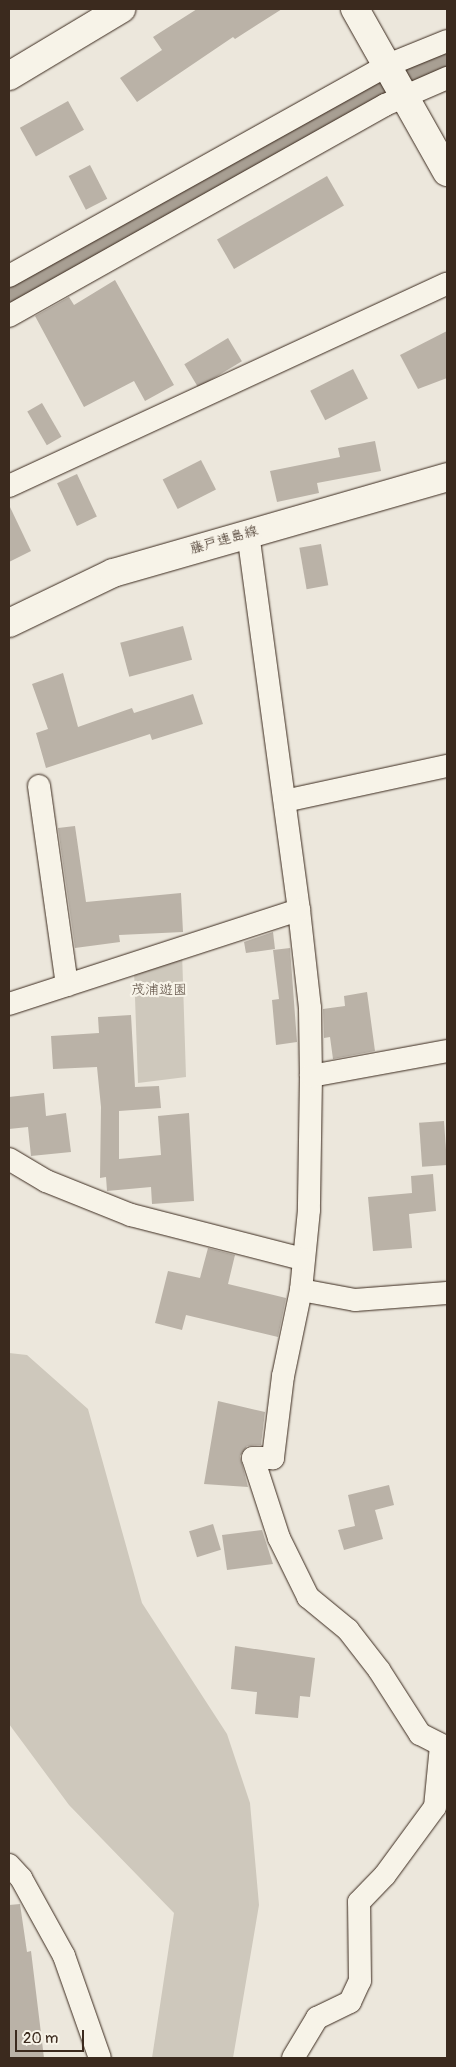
<!DOCTYPE html>
<meta charset="utf-8">
<style>
body{margin:0}
#map{position:relative;width:456px;height:2067px;overflow:hidden;background:#ece7dc;font-family:Pangolin,"Klee One",sans-serif}
div>[style]{position:absolute}
[style*='--x']{left:calc(var(--x)*1px);top:calc(var(--y)*1px);width:calc(var(--w)*1px);rotate:calc(var(--a)*1deg)}
.green>*{inset:0;background:#cec8bc}
.water>*{inset:0;background:#a89f93}
.building>*{inset:0;background:#bab2a7;transform-origin:0 0}
.roads{filter:drop-shadow(0 0 1px #3b2a1e) drop-shadow(0 0 1px #3b2a1e)}
.minor>*{height:22px;margin:-11px;padding:0 11px;transform-origin:11px;border-radius:11px;background:#f7f3e8}
.tertiary>*{height:28px;margin:-14px;padding:0 14px;transform-origin:14px;border-radius:14px;background:#f7f3e8}
.secondary>*{height:28px;margin:-14px;padding:0 14px;transform-origin:14px;border-radius:14px;background:#f7f3e8}
span{translate:-50% -50%;white-space:nowrap;text-align:center;line-height:1.15;-webkit-text-stroke:4.5px #f7f3e8;paint-order:stroke}
.street-label{font-size:14px;color:#3b2a1e}
.park-label{font-size:14px;color:#605246}
.frame{position:absolute;inset:0;border:10px solid #3b2a1e;pointer-events:none}
.scale{position:absolute;left:15px;top:2030px;width:69px;height:22px;box-sizing:border-box;border:2px solid #3b2a1e;border-top:0;padding-left:6px;font-size:15px;line-height:18px;white-space:nowrap;color:#3b2a1e;-webkit-text-stroke:4px #f7f3e8;paint-order:stroke}
</style>
<div id="map">
<div class="green">
<div style="clip-path:polygon(182px 952px,186px 1077px,138px 1083px,134px 969px)"></div>
<div style="clip-path:polygon(9px 1353px,27px 1355px,88px 1409px,142px 1603px,227px 1734px,250px 1803px,259px 1905px,233px 2058px,152px 2058px,174px 1913px,69px 1805px,9px 1724px)"></div>
</div>
<div class="water">
<div style="clip-path:polygon(447px 51px,447px 71px,9px 304px,9px 288px,377px 82px)"></div>
</div>
<div class="building">
<div style="clip-path:polygon(197px 9px,282px 9px,235px 39px,233px 37px,137px 102px,120px 78px,162px 50px,153px 37px)"></div>
<div style="left:68px;top:101px;width:33px;height:55px;rotate:61deg"></div>
<div style="left:90px;top:165px;width:38px;height:24px;rotate:63deg"></div>
<div style="left:327px;top:176px;width:34px;height:127px;rotate:60deg"></div>
<div style="clip-path:polygon(115px 280px,174px 385px,145px 401px,134px 381px,84px 407px,35px 316px,69px 297px,74px 305px)"></div>
<div style="clip-path:polygon(447px 331px,447px 378px,418px 389px,400px 355px)"></div>
<div style="left:228px;top:338px;width:27px;height:51px;rotate:59deg"></div>
<div style="left:353px;top:369px;width:33px;height:48px;rotate:63deg"></div>
<div style="left:42px;top:403px;width:39px;height:17px;rotate:60deg"></div>
<div style="clip-path:polygon(375px 441px,381px 471px,317px 483px,319px 493px,277px 502px,270px 471px,340px 457px,338px 448px)"></div>
<div style="left:201px;top:460px;width:33px;height:43px;rotate:63deg"></div>
<div style="left:77px;top:474px;width:47px;height:22px;rotate:65deg"></div>
<div style="clip-path:polygon(9px 505px,31px 551px,9px 562px)"></div>
<div style="left:321px;top:544px;width:42px;height:22px;rotate:80deg"></div>
<div style="left:183px;top:626px;width:35px;height:65px;rotate:75deg"></div>
<div style="clip-path:polygon(63px 673px,78px 727px,132px 708px,134px 713px,193px 694px,203px 724px,152px 740px,150px 734px,46px 768px,36px 733px,48px 729px,32px 684px)"></div>
<div style="clip-path:polygon(75px 826px,86px 902px,181px 893px,183px 932px,119px 935px,120px 942px,75px 948px,58px 828px)"></div>
<div style="clip-path:polygon(273px 932px,275px 949px,246px 953px,244px 942px)"></div>
<div style="clip-path:polygon(290px 948px,297px 1042px,276px 1045px,272px 1000px,279px 999px,273px 950px)"></div>
<div style="clip-path:polygon(367px 992px,375px 1051px,333px 1059px,330px 1037px,324px 1038px,323px 1009px,345px 1006px,344px 996px)"></div>
<div style="clip-path:polygon(131px 1015px,135px 1087px,159px 1086px,161px 1108px,119px 1111px,119px 1159px,161px 1155px,158px 1116px,189px 1113px,194px 1201px,152px 1204px,151px 1187px,107px 1191px,106px 1177px,100px 1178px,101px 1107px,97px 1067px,53px 1069px,51px 1036px,99px 1033px,98px 1017px)"></div>
<div style="clip-path:polygon(44px 1093px,46px 1116px,66px 1113px,71px 1152px,31px 1156px,28px 1127px,9px 1129px,9px 1097px)"></div>
<div style="left:444px;top:1121px;width:44px;height:25px;rotate:86deg"></div>
<div style="clip-path:polygon(433px 1174px,436px 1211px,409px 1214px,412px 1248px,373px 1251px,368px 1197px,412px 1193px,411px 1176px)"></div>
<div style="clip-path:polygon(208px 1248px,235px 1255px,228px 1284px,286px 1298px,278px 1337px,186px 1315px,182px 1330px,155px 1323px,168px 1271px,200px 1278px)"></div>
<div style="clip-path:polygon(218px 1401px,265px 1412px,261px 1445px,247px 1446px,240px 1456px,248px 1487px,204px 1484px)"></div>
<div style="clip-path:polygon(389px 1485px,394px 1505px,375px 1510px,383px 1539px,344px 1550px,338px 1530px,355px 1526px,348px 1495px)"></div>
<div style="left:213px;top:1524px;width:27px;height:25px;rotate:73deg"></div>
<div style="clip-path:polygon(262px 1530px,273px 1564px,227px 1570px,222px 1535px)"></div>
<div style="clip-path:polygon(235px 1646px,315px 1658px,310px 1697px,300px 1696px,298px 1718px,255px 1714px,257px 1692px,231px 1689px)"></div>
<div style="clip-path:polygon(20px 1904px,27px 1952px,31px 1951px,44px 2058px,9px 2058px,9px 1905px)"></div>
</div>
<div class="roads">
<div class="minor">
<div style="--x:9;--y:276;--w:434;--a:-29.1"></div>
<div style="--x:388;--y:65;--w:64;--a:-22.1"></div>
<div style="--x:9;--y:316;--w:431;--a:-29.3"></div>
<div style="--x:385;--y:105;--w:68;--a:-23.5"></div>
<div style="--x:9;--y:486;--w:482;--a:-24.8"></div>
<div style="--x:248;--y:533;--w:380;--a:82.3"></div>
<div style="--x:299;--y:910;--w:99;--a:83.6"></div>
<div style="--x:310;--y:1008;--w:68;--a:89.2"></div>
<div style="--x:311;--y:1076;--w:134;--a:90.9"></div>
<div style="--x:309;--y:1210;--w:80;--a:95.7"></div>
<div style="--x:301;--y:1290;--w:88;--a:101.8"></div>
<div style="--x:283;--y:1376;--w:83;--a:97"></div>
<div style="--x:273;--y:1458;--w:20;--a:180"></div>
<div style="--x:253;--y:1458;--w:84;--a:72"></div>
<div style="--x:279;--y:1538;--w:66;--a:63.8"></div>
<div style="--x:308;--y:1597;--w:52;--a:39.5"></div>
<div style="--x:348;--y:1630;--w:51;--a:52.2"></div>
<div style="--x:379;--y:1670;--w:76;--a:57.4"></div>
<div style="--x:420;--y:1734;--w:30;--a:27"></div>
<div style="--x:39;--y:786;--w:201;--a:82"></div>
<div style="--x:285;--y:801;--w:166;--a:-12.2"></div>
<div style="--x:9;--y:1004;--w:305;--a:-18"></div>
<div style="--x:311;--y:1076;--w:138;--a:-10.4"></div>
<div style="--x:9;--y:1159;--w:43;--a:30.7"></div>
<div style="--x:46;--y:1181;--w:92;--a:21.8"></div>
<div style="--x:131;--y:1215;--w:177;--a:14.4"></div>
<div style="--x:301;--y:1290;--w:55;--a:10.5"></div>
<div style="--x:355;--y:1300;--w:92;--a:-4.4"></div>
<div style="--x:9;--y:1865;--w:18;--a:47"></div>
<div style="--x:21;--y:1878;--w:89;--a:61.1"></div>
<div style="--x:64;--y:1956;--w:108;--a:70.6"></div>
<div style="--x:293;--y:2058;--w:47;--a:-59"></div>
<div style="--x:317;--y:2018;--w:37;--a:-26"></div>
<div style="--x:350;--y:2002;--w:23;--a:-65"></div>
<div style="--x:360;--y:1981;--w:79;--a:-90.7"></div>
<div style="--x:359;--y:1902;--w:37;--a:-46"></div>
<div style="--x:385;--y:1875;--w:84;--a:-53.7"></div>
<div style="--x:435;--y:1807;--w:61;--a:-84.4"></div>
</div>
<div class="tertiary">
<div style="--x:355;--y:9;--w:187;--a:60.6"></div>
<div style="--x:9;--y:76;--w:131;--a:-30.9"></div>
</div>
<div class="secondary">
<div style="--x:9;--y:623;--w:115;--a:-25.7"></div>
<div style="--x:113;--y:573;--w:348;--a:-16"></div>
</div>
</div>
<div class="street-label">
<span style="left:224px;top:540px;rotate:-16deg">藤戸連島線</span>
</div>
<div class="park-label">
<span style="left:159px;top:990px">茂浦遊園</span>
</div>
<div class="frame"></div>
<div class="scale">20 m</div>
</div>
